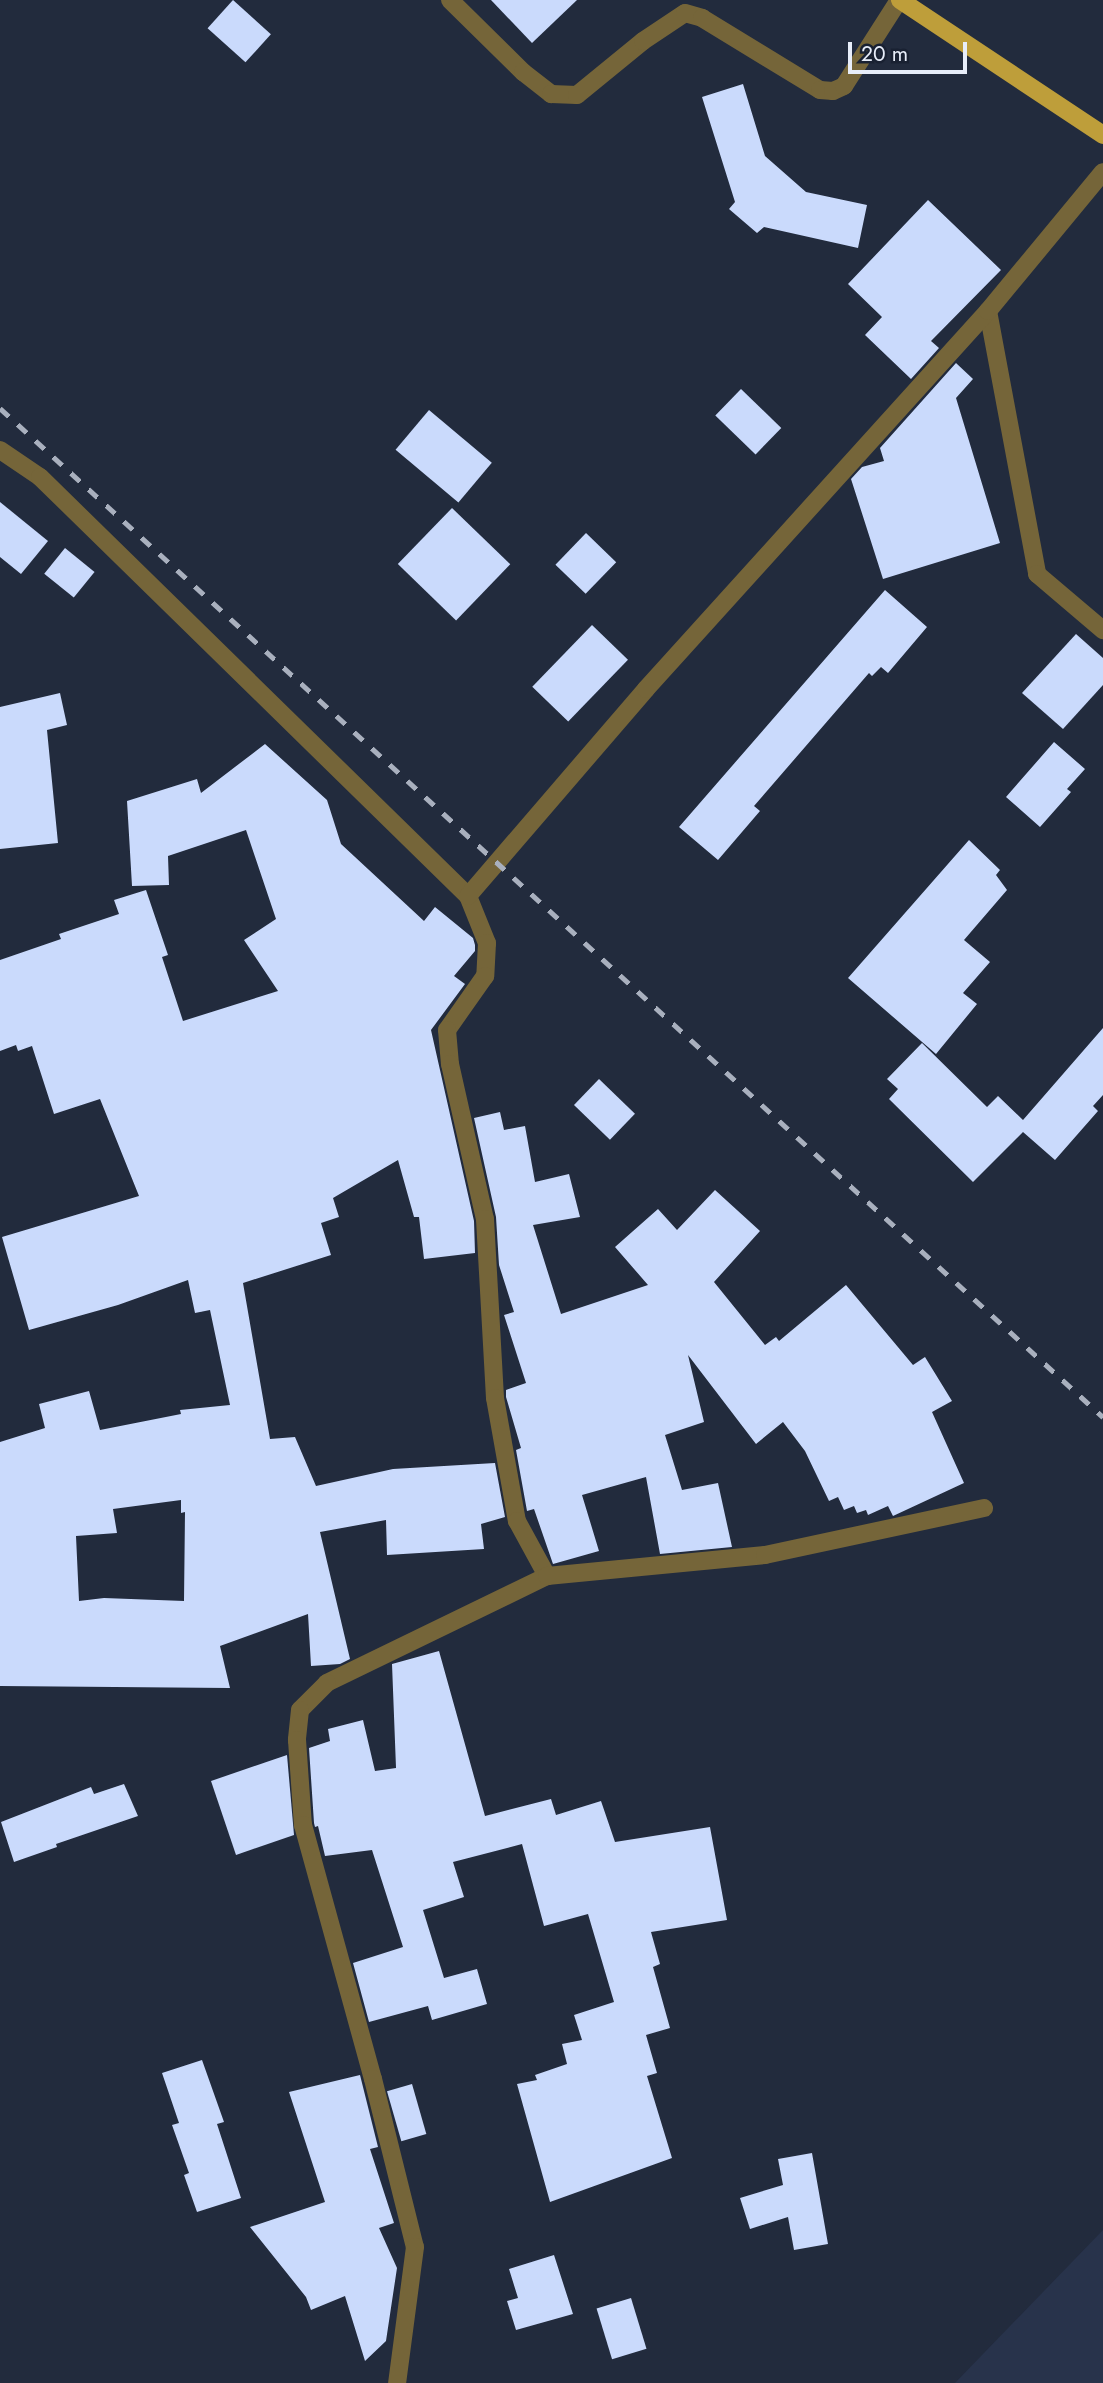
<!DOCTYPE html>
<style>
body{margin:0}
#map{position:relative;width:1103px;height:2383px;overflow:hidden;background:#222b3d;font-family:Jost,sans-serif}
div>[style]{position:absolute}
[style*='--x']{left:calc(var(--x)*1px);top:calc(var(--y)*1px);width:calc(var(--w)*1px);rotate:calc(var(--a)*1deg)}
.built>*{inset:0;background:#28334b}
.building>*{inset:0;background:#cadafc;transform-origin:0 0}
.minor>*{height:18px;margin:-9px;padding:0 9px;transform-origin:9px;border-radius:9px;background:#756539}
.major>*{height:18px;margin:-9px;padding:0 9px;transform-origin:9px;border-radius:9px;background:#be9e3a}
.rail>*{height:5px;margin-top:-2.5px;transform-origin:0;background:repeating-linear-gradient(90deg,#a9b0be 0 12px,transparent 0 24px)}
span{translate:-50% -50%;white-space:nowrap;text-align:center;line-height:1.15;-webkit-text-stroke:7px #192132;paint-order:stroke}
.scale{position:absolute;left:848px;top:42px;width:119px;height:32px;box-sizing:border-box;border:4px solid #e7edf9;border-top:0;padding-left:9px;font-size:21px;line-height:24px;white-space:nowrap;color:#e7edf9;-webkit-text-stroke:5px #192132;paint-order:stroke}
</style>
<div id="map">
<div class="built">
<div style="clip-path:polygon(1103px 2230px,1103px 2383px,955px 2383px)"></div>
</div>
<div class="building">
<div style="left:233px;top:0;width:51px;height:38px;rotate:42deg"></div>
<div style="clip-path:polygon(491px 0,577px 0,532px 43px)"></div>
<div style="clip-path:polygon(743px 84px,765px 156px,806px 192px,867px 205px,858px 248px,764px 227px,757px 233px,729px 209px,735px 202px,702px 97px)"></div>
<div style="clip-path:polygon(928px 200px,1001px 270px,931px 341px,939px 348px,911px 379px,865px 335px,882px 317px,848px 284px)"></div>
<div style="clip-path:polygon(956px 363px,973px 379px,956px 398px,1000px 543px,883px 579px,851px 479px,862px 467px,884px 461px,880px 448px)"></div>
<div style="left:741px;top:389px;width:56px;height:37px;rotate:44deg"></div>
<div style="left:429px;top:410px;width:82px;height:52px;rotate:40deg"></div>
<div style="clip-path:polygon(0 502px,48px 541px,21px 574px,0 557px)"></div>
<div style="left:452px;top:508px;width:81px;height:78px;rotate:44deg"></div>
<div style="left:586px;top:533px;width:42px;height:44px;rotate:44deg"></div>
<div style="left:65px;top:548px;width:38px;height:33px;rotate:39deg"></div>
<div style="clip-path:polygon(885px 590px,927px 627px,888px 673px,881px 667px,872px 676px,869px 673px,754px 806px,760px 811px,718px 860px,679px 827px)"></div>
<div style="left:592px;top:625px;width:50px;height:86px;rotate:44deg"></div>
<div style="clip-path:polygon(1076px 634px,1103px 658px,1103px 685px,1063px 729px,1022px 693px)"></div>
<div style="clip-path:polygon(60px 693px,67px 725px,47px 730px,58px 843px,0 849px,0 707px)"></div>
<div style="clip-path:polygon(1054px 742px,1085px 769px,1067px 789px,1071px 792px,1040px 827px,1006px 797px)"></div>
<div style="clip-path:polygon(evenodd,265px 744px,327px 800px,341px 844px,424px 921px,435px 907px,473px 938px,475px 945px,475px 951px,454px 976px,465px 984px,431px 1030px,474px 1221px,475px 1253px,424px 1259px,419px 1217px,414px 1217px,398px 1160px,333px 1198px,339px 1217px,321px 1223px,331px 1255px,243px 1283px,270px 1439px,295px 1437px,316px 1486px,393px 1469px,495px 1463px,505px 1517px,481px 1524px,484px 1549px,387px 1555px,386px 1520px,320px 1532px,350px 1659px,340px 1664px,311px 1666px,308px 1614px,220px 1646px,230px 1688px,0 1686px,0 1442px,45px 1428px,39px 1404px,89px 1391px,100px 1430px,181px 1414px,180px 1410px,230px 1405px,210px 1310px,195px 1313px,188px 1280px,118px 1305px,29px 1330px,2px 1237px,139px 1196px,100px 1099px,54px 1114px,32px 1046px,18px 1051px,16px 1045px,0 1051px,0 960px,61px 939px,59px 934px,119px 914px,114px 900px,146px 890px,168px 955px,162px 957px,183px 1021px,278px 991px,244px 940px,276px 919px,246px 830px,168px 856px,169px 885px,132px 886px,127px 801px,197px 779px,201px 793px,265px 744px,181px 1500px,181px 1513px,185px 1512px,184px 1601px,104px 1598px,79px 1601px,76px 1536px,117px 1533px,113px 1509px,181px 1500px)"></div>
<div style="clip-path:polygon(969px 840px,1000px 870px,996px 875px,1007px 890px,964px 940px,990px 962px,963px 993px,977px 1004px,936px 1054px,848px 978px)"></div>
<div style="clip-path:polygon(1103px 1028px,1103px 1095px,1093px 1106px,1098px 1111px,1055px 1160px,1023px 1132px,973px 1182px,889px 1099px,898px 1089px,887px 1079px,922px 1043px,987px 1107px,998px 1096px,1023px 1120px)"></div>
<div style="left:599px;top:1079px;width:50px;height:36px;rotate:44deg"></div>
<div style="clip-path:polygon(500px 1112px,504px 1130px,525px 1126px,535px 1182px,569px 1174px,580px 1217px,533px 1225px,561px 1314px,648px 1285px,615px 1247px,658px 1209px,677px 1230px,715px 1190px,760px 1231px,714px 1282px,765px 1345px,776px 1337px,779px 1341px,846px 1285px,913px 1365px,925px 1357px,952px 1401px,932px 1412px,964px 1483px,893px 1516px,888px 1506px,868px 1515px,866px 1510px,857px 1513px,854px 1506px,844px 1510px,838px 1497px,829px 1501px,805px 1451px,783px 1422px,756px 1444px,688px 1355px,704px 1422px,665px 1435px,682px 1490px,718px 1483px,732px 1547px,660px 1554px,646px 1477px,582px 1495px,599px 1551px,553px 1564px,534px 1509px,527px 1511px,516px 1450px,521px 1448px,506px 1397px,506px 1390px,526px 1383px,504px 1315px,514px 1312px,499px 1265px,496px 1217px,474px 1118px)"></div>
<div style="clip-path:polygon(439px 1651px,485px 1816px,551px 1799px,556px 1815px,601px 1801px,615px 1842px,710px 1827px,727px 1920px,651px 1932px,660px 1964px,653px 1967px,670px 2028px,646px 2035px,657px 2073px,647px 2076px,672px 2158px,550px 2202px,517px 2084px,537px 2080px,535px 2075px,567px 2064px,562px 2044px,582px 2040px,574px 2015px,614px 2002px,588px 1914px,544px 1926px,522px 1844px,453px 1862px,464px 1897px,423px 1910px,444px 1978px,477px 1969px,487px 2004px,432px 2020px,428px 2006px,369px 2022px,353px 1963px,403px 1947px,372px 1850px,325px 1856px,318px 1826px,315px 1827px,314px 1823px,309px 1748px,330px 1741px,328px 1729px,363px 1720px,375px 1771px,396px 1768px,392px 1664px)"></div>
<div style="clip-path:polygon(287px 1755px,294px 1835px,236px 1855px,211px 1781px)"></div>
<div style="clip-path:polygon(124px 1784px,138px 1816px,56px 1844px,57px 1847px,14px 1862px,1px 1822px,91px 1787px,94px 1794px)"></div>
<div style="clip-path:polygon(202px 2060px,224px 2122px,217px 2124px,241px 2198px,197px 2212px,184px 2175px,189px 2173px,172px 2125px,179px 2123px,162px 2073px)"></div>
<div style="clip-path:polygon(360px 2075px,378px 2147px,370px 2149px,394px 2223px,379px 2228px,397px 2268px,386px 2341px,365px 2361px,345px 2296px,311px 2310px,306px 2297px,250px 2227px,325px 2202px,289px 2092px)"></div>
<div style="left:412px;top:2084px;width:52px;height:26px;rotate:74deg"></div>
<div style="clip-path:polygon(812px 2153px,828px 2244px,794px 2250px,788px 2217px,750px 2229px,740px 2198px,783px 2185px,778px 2159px)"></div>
<div style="clip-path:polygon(554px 2255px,573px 2314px,516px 2330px,507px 2301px,518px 2298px,509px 2269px)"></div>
<div style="left:631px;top:2298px;width:53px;height:36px;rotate:73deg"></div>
</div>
<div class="minor">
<div style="--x:450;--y:0;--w:103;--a:44.6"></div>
<div style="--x:523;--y:72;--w:36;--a:38"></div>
<div style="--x:551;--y:94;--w:26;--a:2"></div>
<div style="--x:577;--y:95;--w:85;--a:-39.3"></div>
<div style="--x:643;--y:41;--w:50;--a:-33.7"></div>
<div style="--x:685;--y:13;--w:18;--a:16"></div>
<div style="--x:702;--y:18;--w:138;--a:31.4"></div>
<div style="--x:820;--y:90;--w:13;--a:4"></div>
<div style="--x:833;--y:91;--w:12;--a:-24"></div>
<div style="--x:844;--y:86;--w:102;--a:-57.4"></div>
<div style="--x:988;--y:311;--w:268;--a:79.4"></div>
<div style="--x:1037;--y:574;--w:87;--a:40.3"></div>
<div style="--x:0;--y:450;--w:48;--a:34"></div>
<div style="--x:40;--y:477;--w:599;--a:44.39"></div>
<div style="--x:468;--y:896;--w:51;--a:68"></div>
<div style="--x:487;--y:943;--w:33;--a:93"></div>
<div style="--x:485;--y:976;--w:66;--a:125.1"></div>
<div style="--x:447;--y:1030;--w:34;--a:85"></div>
<div style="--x:450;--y:1064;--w:159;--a:77.3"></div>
<div style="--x:485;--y:1219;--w:179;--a:86.8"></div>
<div style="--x:495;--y:1398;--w:125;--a:79.9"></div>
<div style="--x:517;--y:1521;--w:63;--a:61.4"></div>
<div style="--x:547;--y:1576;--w:245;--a:154.1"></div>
<div style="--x:327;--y:1683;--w:38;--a:135"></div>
<div style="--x:300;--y:1710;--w:30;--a:96"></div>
<div style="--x:297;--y:1740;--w:85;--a:86"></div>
<div style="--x:303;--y:1825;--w:263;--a:74.6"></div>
<div style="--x:373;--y:2079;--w:173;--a:76"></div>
<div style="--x:415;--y:2247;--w:137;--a:97.5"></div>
<div style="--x:468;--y:896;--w:273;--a:-49.3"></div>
<div style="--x:646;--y:689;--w:510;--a:-47.86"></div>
<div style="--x:988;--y:311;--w:180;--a:-50.4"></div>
<div style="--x:547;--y:1576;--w:219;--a:-5.5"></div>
<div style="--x:765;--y:1555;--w:224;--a:-12.1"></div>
</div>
<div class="major">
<div style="--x:900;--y:0;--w:244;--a:33.6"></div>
</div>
<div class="rail">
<div style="--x:0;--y:408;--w:1495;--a:42.45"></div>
</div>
<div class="scale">20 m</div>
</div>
